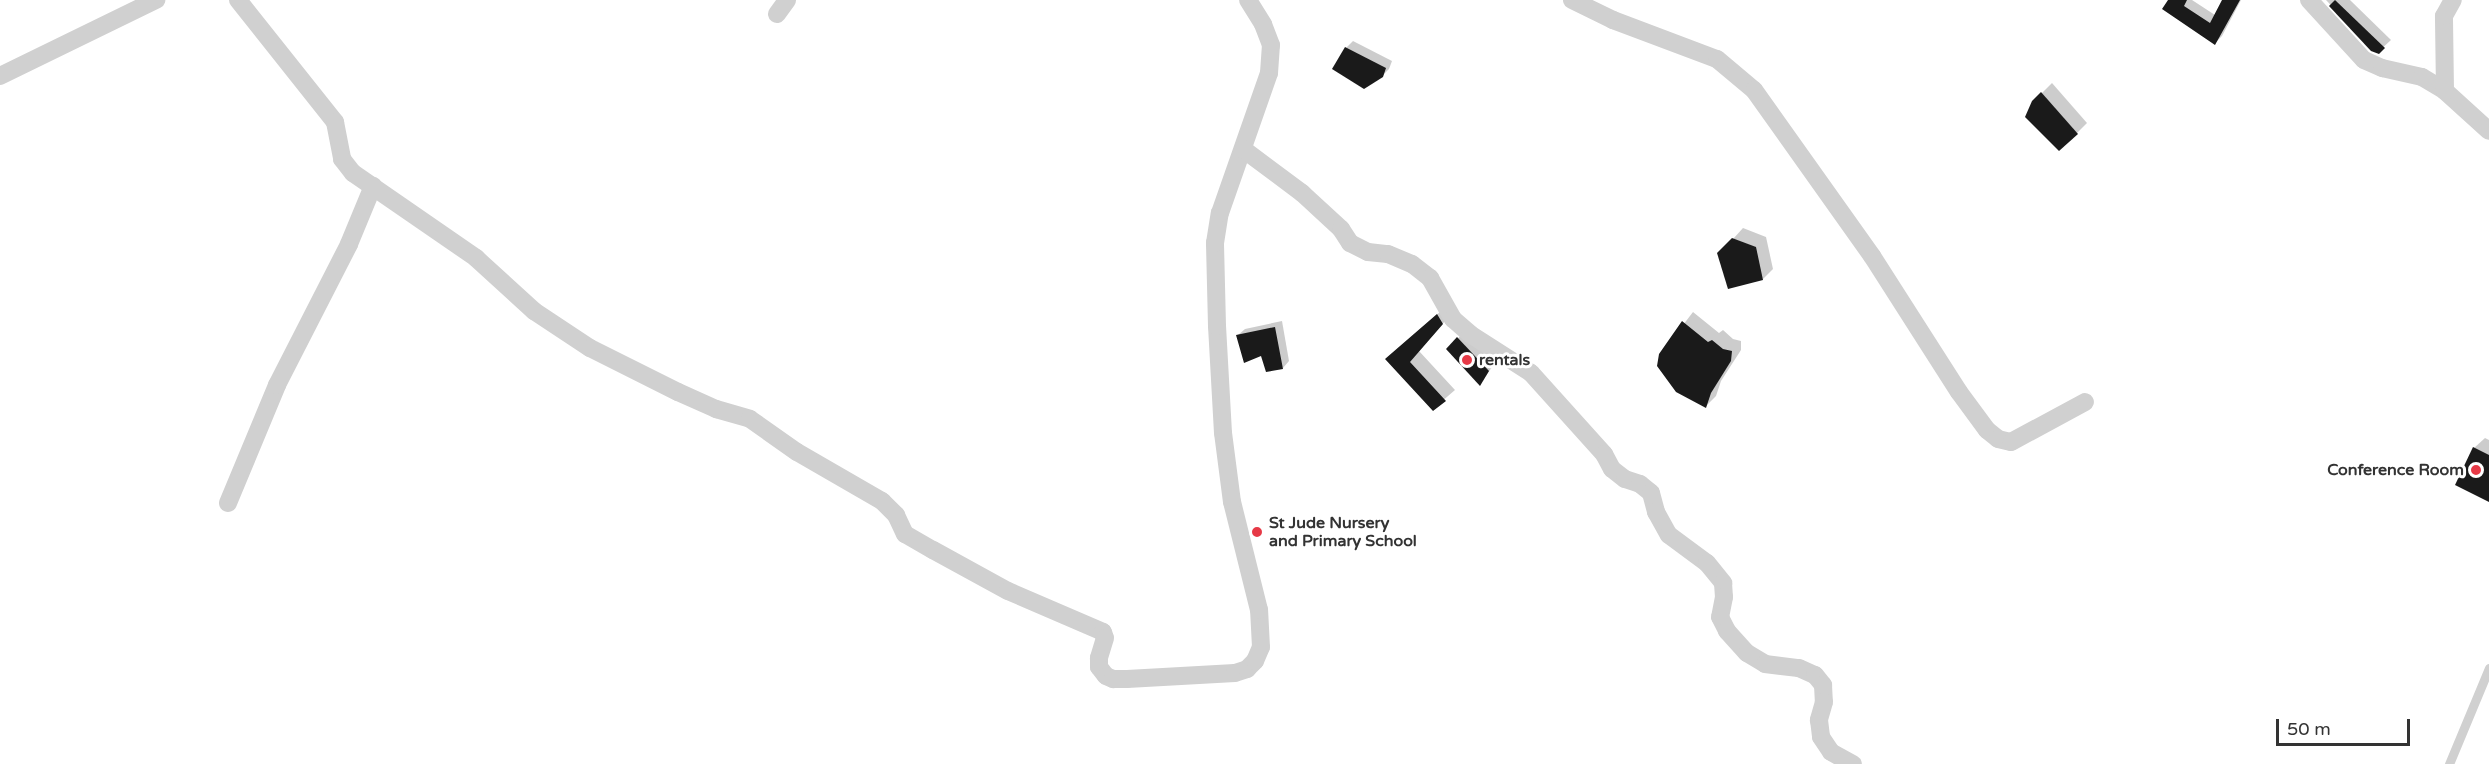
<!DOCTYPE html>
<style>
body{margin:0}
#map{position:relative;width:2489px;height:764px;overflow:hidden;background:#fff;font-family:"Varela Round",sans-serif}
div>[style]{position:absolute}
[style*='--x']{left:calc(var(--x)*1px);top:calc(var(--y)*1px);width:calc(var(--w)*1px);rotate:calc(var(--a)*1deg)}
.shadow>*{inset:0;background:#0003}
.building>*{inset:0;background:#1a1a1a}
.lane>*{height:9px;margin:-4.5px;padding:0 4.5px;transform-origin:4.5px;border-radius:4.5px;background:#d0d0d0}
.street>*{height:18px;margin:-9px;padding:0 9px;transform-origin:9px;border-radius:9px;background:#d0d0d0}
.dots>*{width:16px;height:16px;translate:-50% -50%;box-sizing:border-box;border:3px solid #fff;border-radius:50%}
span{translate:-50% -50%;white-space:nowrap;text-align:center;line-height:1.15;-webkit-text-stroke:6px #fff;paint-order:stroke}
.poi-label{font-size:16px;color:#333;font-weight:700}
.left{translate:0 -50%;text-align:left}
.right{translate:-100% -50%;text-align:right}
.scale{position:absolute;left:2276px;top:719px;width:134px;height:27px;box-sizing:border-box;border:3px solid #333;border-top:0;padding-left:8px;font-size:18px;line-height:21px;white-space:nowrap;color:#333;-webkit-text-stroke:4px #fff;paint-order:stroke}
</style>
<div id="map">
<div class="shadow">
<div style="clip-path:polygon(2170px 0,2192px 0,2215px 15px,2223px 0,2241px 0,2222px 36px,2215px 43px)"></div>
<div style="clip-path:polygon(2326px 0,2350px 0,2391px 40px,2378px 52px,2372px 49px)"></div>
<div style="clip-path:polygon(1353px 41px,1392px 61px,1389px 69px,1382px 76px,1346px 48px)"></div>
<div style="clip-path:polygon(2052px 83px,2087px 123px,2077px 133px,2033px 102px)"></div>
<div style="clip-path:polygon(1743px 228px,1766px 237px,1773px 269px,1763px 279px,1733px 239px)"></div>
<div style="clip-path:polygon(1448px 305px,1452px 313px,1419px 351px,1455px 390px,1433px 409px,1397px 349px)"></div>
<div style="clip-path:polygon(1693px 312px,1719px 333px,1723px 330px,1733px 339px,1741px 341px,1741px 350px,1721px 381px,1716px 396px,1706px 406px,1660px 355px)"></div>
<div style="clip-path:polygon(1282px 321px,1289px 361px,1283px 368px,1238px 335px,1245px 329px)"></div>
<div style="clip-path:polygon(1464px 332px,1495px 363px,1480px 384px,1448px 349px)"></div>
<div style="clip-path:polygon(2485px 438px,2489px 440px,2489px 500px,2474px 448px)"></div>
</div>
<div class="building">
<div style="clip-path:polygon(2168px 0,2187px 0,2184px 6px,2210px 23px,2222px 0,2240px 0,2215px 45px,2162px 9px)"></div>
<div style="clip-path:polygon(2335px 0,2385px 48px,2379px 54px,2371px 51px,2329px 6px)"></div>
<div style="clip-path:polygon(1345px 47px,1386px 68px,1383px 77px,1364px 89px,1332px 69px)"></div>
<div style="clip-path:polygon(2041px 92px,2078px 134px,2059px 151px,2025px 117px,2032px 101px)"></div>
<div style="clip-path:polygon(1732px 238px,1756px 247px,1763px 280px,1728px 289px,1717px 253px)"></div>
<div style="clip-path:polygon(1437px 314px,1443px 324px,1410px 362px,1446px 401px,1433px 411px,1385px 359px)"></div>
<div style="clip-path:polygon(1682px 321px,1708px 342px,1712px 340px,1723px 349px,1732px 351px,1731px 361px,1711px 393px,1706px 408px,1676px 392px,1657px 366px,1659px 354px)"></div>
<div style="clip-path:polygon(1275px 327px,1283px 369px,1266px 372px,1261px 356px,1244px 363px,1236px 335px)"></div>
<div style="clip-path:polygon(1457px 337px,1489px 371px,1480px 386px,1446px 349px)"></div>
<div style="clip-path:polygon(2473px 447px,2489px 455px,2489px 502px,2455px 485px)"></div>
</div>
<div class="lane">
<div style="--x:2449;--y:764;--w:104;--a:-67.4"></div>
</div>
<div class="street">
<div style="--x:238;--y:0;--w:156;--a:51.5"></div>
<div style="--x:335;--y:122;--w:38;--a:79"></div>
<div style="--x:342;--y:159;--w:18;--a:52"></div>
<div style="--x:353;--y:173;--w:150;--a:34.6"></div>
<div style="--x:476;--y:258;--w:79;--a:42.4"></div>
<div style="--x:534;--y:311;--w:67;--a:33.5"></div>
<div style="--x:590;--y:348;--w:98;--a:26.6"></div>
<div style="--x:678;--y:392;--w:42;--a:24.1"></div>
<div style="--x:716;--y:409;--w:35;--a:16"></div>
<div style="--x:750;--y:419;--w:57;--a:35.1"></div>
<div style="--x:797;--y:452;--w:98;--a:30"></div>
<div style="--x:882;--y:501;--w:20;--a:45"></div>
<div style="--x:896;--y:515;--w:21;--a:65"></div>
<div style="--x:905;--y:534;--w:32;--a:30"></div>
<div style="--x:933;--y:550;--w:85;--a:28.7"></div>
<div style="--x:1008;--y:591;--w:103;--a:23.3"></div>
<div style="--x:1103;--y:632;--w:6;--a:72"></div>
<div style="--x:1105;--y:638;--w:21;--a:107"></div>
<div style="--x:1099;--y:658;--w:9;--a:90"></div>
<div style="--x:1099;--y:667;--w:11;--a:52"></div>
<div style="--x:1106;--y:676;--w:8;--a:23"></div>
<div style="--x:1113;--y:679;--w:14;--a:0"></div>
<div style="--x:1127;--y:679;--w:108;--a:-3.2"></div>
<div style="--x:1235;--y:673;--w:13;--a:-18"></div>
<div style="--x:1247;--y:669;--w:11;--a:-45"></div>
<div style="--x:1255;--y:661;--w:15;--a:-67"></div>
<div style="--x:1261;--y:647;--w:37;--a:-93"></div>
<div style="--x:1259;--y:610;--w:111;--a:-104"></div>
<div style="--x:1232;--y:502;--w:70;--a:-97.4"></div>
<div style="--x:1223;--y:433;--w:107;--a:-93.2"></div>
<div style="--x:1217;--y:326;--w:83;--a:-91.4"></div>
<div style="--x:1215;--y:243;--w:30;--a:-81"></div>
<div style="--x:1220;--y:213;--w:148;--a:-70.7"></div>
<div style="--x:1269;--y:73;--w:28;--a:-86"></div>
<div style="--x:1271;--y:45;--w:22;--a:-111"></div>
<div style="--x:1263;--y:24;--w:28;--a:-122"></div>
<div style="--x:1572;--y:0;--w:46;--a:26"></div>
<div style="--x:1613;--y:20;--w:111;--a:20.6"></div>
<div style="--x:1717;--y:59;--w:48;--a:40"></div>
<div style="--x:1754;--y:90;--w:204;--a:54.6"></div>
<div style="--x:1872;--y:256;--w:161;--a:57.4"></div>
<div style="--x:1959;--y:392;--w:47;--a:53.6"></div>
<div style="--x:1987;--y:430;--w:14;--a:39"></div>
<div style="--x:1998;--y:439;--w:13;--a:13"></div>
<div style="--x:2011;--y:442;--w:84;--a:-28.4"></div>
<div style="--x:2309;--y:0;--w:81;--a:47.5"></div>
<div style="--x:2364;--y:60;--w:20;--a:24"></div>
<div style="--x:2382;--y:68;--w:41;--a:12.7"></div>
<div style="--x:2422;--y:77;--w:27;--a:31"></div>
<div style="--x:2445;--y:91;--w:59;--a:42.3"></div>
<div style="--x:777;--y:14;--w:17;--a:-54"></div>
<div style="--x:0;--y:76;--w:174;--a:-26"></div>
<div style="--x:2445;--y:91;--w:75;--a:-90.8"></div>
<div style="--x:2444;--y:16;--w:18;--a:-61"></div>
<div style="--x:1243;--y:149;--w:74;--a:36.7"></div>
<div style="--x:1302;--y:193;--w:53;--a:42.7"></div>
<div style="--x:1341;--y:229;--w:17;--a:57"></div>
<div style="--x:1350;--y:243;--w:20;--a:27"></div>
<div style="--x:1368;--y:252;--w:20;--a:6"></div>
<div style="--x:1388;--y:254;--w:26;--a:23"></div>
<div style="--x:1412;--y:264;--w:23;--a:38"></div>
<div style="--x:1430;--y:278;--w:47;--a:60.7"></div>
<div style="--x:1453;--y:319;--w:23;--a:41"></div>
<div style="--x:1470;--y:334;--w:72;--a:32.6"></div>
<div style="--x:1531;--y:373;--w:109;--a:48"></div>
<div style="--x:1604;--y:454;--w:17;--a:62"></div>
<div style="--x:1612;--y:469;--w:16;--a:38"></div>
<div style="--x:1625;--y:479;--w:16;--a:18"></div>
<div style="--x:1640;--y:484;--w:14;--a:39"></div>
<div style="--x:1651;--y:493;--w:20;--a:75"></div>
<div style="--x:1656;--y:512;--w:26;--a:61"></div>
<div style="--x:1669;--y:535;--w:47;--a:36.4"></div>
<div style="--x:1707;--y:563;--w:26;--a:51"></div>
<div style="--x:1723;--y:583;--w:14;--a:86"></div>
<div style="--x:1724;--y:597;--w:20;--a:101"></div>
<div style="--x:1720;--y:617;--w:16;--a:63"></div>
<div style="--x:1727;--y:631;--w:30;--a:48"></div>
<div style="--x:1747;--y:653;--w:21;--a:31"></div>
<div style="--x:1765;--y:664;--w:34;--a:7"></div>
<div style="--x:1799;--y:668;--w:17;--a:24"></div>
<div style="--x:1815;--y:675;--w:13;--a:51"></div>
<div style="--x:1823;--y:685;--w:17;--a:87"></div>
<div style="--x:1824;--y:702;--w:19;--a:106"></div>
<div style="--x:1819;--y:720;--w:17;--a:83"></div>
<div style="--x:1821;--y:737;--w:18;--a:56"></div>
<div style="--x:1831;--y:752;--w:25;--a:29"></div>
<div style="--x:228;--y:503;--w:128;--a:-67.4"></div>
<div style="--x:277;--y:385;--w:158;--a:-62.9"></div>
<div style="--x:349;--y:244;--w:63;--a:-67.5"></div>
</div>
<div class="dots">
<div style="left:1467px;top:360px;background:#e63946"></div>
<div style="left:2476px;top:470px;background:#e63946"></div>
<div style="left:1257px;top:532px;background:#e63946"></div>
</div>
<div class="poi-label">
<span class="left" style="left:1479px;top:360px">rentals</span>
<span class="right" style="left:2464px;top:470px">Conference Room</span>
<span class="left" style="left:1269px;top:532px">St Jude Nursery<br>and Primary School</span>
</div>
<div class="scale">50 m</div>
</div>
